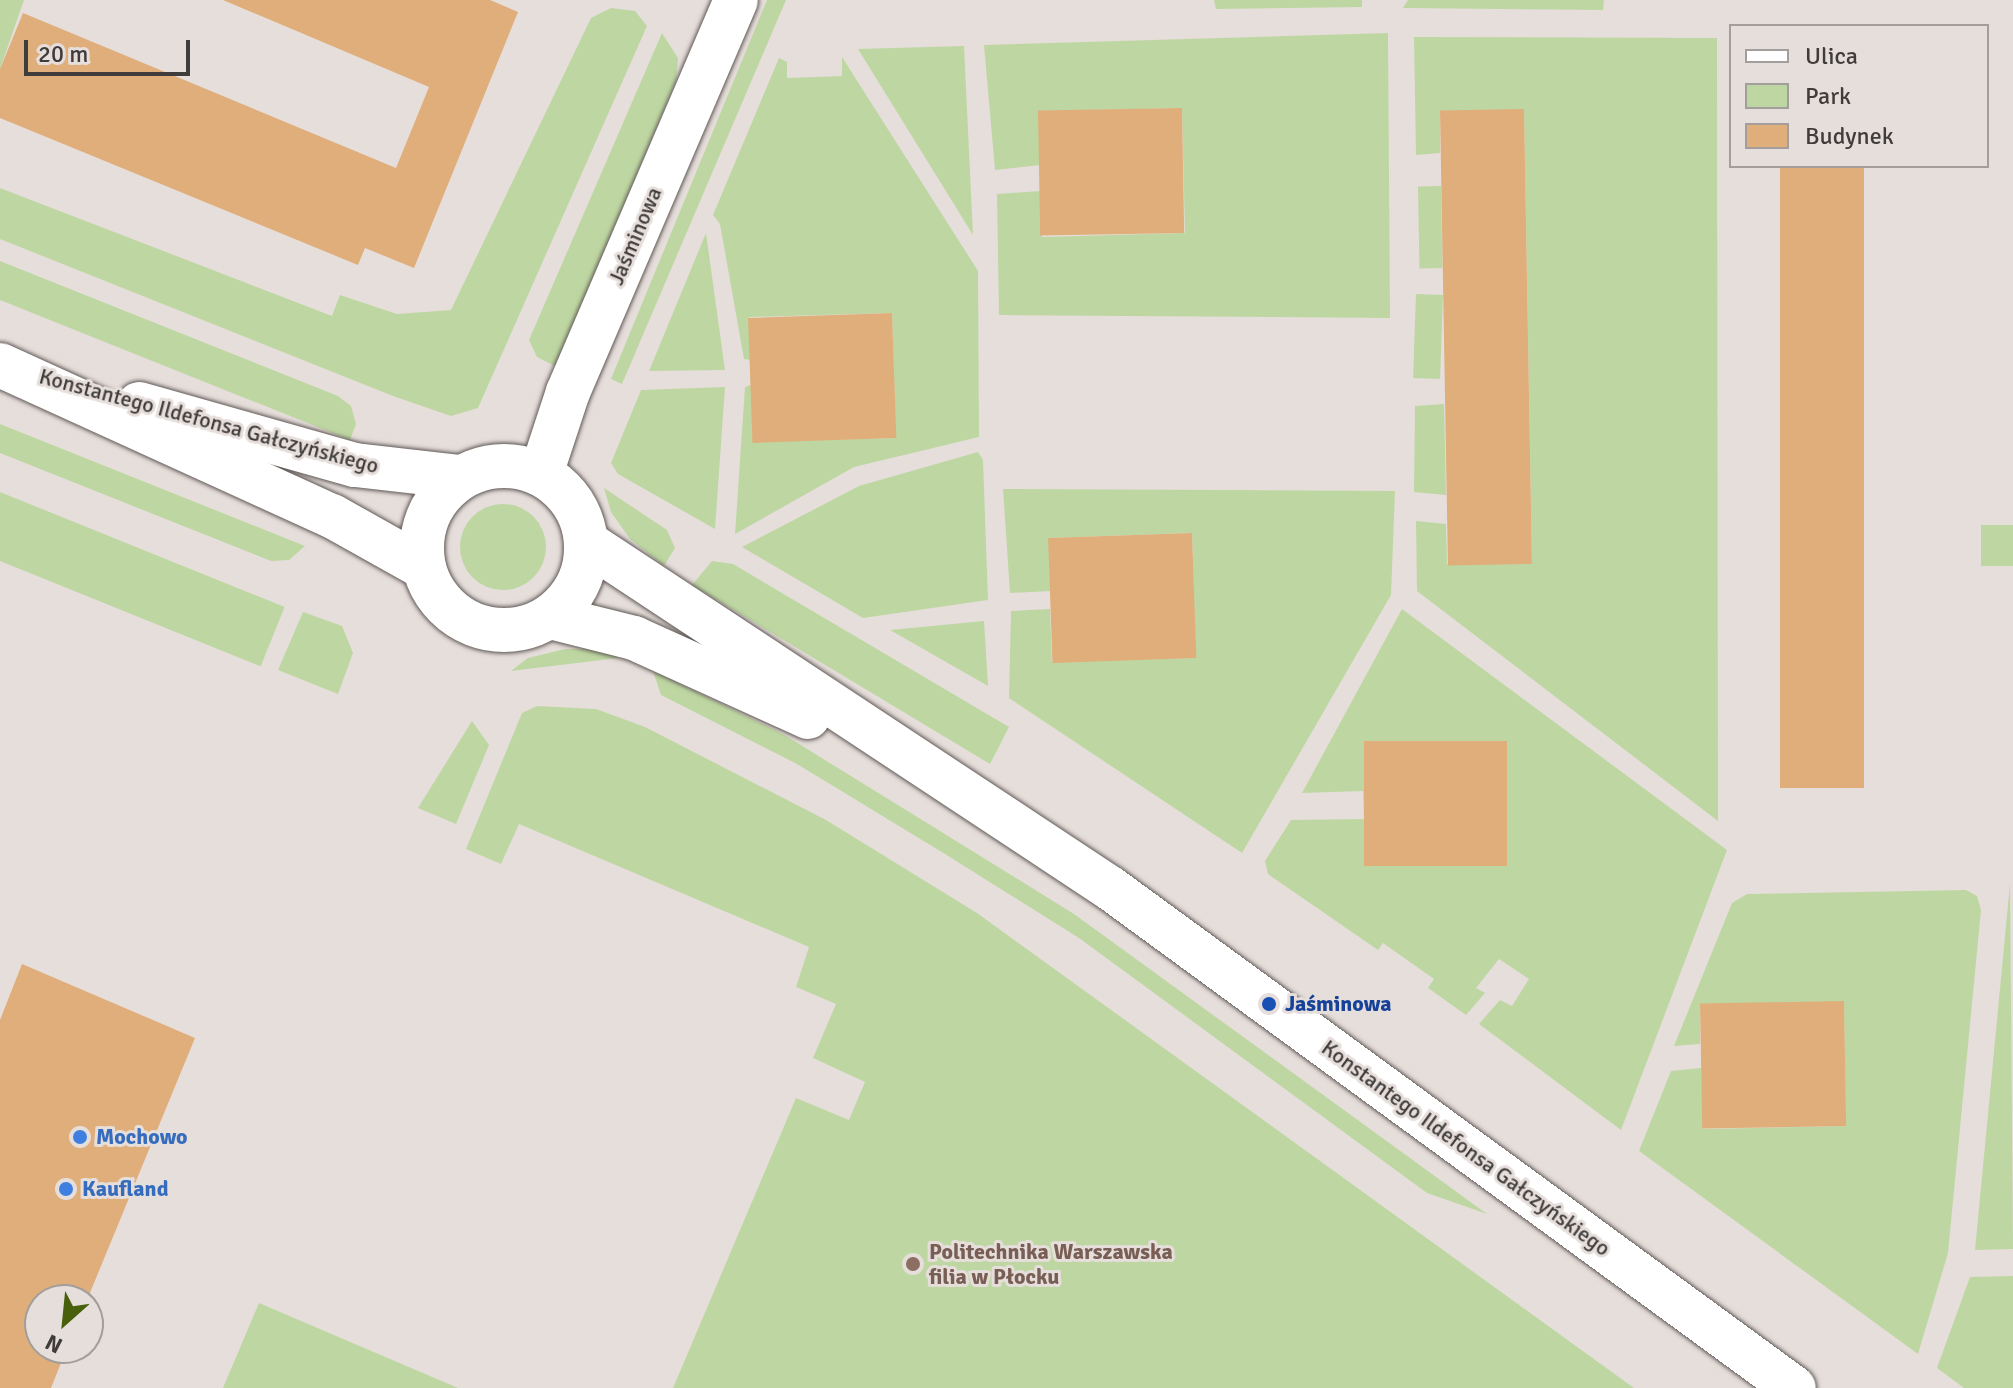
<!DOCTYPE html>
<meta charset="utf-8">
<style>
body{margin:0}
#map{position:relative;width:2013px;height:1388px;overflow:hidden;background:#e6dedb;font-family:Signika,sans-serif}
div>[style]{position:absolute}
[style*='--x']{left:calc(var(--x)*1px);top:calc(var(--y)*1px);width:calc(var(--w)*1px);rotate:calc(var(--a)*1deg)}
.green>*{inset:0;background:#bed7a2;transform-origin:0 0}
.round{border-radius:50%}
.building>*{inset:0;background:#e0ae7a;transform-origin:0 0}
.roads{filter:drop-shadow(0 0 2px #605956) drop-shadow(0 0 2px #605956)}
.street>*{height:44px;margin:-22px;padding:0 22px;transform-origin:22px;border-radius:22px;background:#fff}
.secondary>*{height:44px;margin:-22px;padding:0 22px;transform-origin:22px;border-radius:22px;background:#fff}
.secondary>.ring{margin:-22px;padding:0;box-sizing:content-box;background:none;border:44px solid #fff;border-radius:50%}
.dots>*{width:22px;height:22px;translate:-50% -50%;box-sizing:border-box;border:4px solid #e6dedb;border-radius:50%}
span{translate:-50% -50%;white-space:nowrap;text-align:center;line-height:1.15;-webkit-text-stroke:6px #e6dedb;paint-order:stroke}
.street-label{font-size:22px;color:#3f3c3b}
.transit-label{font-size:22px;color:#164399;font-weight:700}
.left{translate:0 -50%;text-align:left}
.shop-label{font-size:22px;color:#366cbe;font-weight:700}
.education-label{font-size:22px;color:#785e54;font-weight:700}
.legend{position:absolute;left:1729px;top:24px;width:260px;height:144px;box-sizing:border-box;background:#e6dedb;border:2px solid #a39d9b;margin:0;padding:10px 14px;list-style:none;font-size:24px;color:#3f3c3b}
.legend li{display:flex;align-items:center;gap:16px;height:40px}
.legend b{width:40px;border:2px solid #a39d9b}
.north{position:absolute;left:24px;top:1284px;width:80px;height:80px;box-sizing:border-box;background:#e6dedb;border:2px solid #a39d9b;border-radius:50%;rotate:207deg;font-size:22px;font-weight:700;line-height:32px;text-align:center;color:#3f3c3b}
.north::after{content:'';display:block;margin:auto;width:28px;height:36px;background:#48600c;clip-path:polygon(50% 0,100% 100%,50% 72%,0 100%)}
.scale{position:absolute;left:24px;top:40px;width:166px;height:36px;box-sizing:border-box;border:4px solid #3f3c3b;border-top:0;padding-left:10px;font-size:24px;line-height:28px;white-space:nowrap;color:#3f3c3b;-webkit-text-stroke:6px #e6dedb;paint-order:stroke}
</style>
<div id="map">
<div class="green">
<div style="clip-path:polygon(0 0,24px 0,0 69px)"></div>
<div style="clip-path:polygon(767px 0,786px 0,622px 384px,611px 379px)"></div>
<div style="clip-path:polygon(1214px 0,1362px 0,1362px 7px,1216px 9px)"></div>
<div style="clip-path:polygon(1408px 0,1604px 0,1603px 10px,1403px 8px)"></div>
<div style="clip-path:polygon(611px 8px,635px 11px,647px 26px,478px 408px,451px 416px,393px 396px,0 239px,0 188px,332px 316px,340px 295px,397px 314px,451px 310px,591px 18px)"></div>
<div style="clip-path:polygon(662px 33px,678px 58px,676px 81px,557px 367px,537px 357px,529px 340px)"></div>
<div style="clip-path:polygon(1388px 33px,1390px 318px,999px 315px,997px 194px,1041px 191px,1042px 237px,1185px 233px,1182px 108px,1039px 111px,1040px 165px,995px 170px,984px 45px)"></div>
<div style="clip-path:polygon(1414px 37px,1717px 38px,1718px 821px,1417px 591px,1416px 521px,1446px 524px,1447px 564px,1532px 563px,1524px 110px,1440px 111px,1440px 153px,1416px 155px)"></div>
<div style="clip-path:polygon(964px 46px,973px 235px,858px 49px)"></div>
<div style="clip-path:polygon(842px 57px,978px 271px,979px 437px,854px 467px,735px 534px,745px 387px,751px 385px,753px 442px,896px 438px,892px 313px,749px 317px,750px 360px,744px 359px,720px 224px,713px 215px,779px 58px,787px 62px,787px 78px,842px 76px)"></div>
<div style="left:1441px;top:186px;width:82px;height:23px;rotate:89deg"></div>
<div style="clip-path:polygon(706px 233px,725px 370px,649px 371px)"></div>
<div style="clip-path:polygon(0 261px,338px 396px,351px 406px,356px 424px,350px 440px,0 300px)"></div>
<div style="left:1416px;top:294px;width:27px;height:84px;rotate:2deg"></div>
<div style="clip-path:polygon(725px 387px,715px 529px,618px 474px,611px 463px,641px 390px)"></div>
<div style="clip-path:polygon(1444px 404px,1446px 495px,1414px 492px,1415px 406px)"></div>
<div style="clip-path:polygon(0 424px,305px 546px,289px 560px,271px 561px,0 453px)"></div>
<div style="clip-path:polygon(978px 452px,983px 460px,988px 600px,863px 618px,742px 547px,859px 486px)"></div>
<div style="clip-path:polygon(604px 488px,667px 530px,675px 548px,664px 566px,630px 539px,611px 512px)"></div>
<div style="clip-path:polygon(1003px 489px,1395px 491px,1391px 595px,1242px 853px,1009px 698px,1011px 611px,1050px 609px,1052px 662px,1196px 658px,1192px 533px,1049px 538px,1050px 591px,1010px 593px)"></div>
<div style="left:0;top:492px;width:307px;height:64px;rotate:22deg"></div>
<div class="round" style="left:460px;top:504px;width:86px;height:86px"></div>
<div style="left:2013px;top:525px;width:41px;height:32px;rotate:90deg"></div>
<div style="clip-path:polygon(712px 561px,733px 564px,1009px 727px,990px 764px,692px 585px)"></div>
<div style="clip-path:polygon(1402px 609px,1727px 850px,1621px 1130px,1479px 1024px,1500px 1000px,1512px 1006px,1529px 979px,1499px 959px,1476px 988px,1485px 993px,1466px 1015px,1428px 988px,1434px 979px,1383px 943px,1378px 950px,1268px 874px,1265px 861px,1291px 820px,1364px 819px,1363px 791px,1302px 793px)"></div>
<div style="clip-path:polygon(303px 612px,342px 626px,353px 653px,338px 694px,278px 670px)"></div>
<div style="clip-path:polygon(984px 621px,988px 686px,890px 630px)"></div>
<div style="clip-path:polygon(565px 649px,603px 649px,618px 658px,511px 671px,528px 658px)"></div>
<div style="clip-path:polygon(653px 671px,783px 734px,1074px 914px,1487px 1214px,1427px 1193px,1079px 938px,945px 854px,797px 764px,661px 695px)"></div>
<div style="clip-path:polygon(537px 706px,596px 709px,645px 727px,826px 820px,977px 913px,1634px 1388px,673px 1388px,796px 1098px,849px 1120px,865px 1082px,813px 1058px,836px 1004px,796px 987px,809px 947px,519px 824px,501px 864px,466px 849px,522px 713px)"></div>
<div style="clip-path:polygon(472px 721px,489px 745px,456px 824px,418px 808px)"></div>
<div style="clip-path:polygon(2010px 884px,2013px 1249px,1975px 1250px)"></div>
<div style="clip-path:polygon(1966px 890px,1977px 896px,1981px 910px,1948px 1253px,1918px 1354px,1639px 1151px,1671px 1071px,1701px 1068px,1703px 1129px,1846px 1126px,1844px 1002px,1700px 1004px,1700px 1044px,1674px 1046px,1732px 903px,1747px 894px)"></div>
<div style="clip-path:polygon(2013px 1276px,2013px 1388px,1964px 1388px,1937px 1368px,1970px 1277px)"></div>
<div style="clip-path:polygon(259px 1303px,458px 1388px,223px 1388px)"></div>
</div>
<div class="building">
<div style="clip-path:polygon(223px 0,490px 0,518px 12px,414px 268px,365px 248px,358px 265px,0 118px,0 69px,23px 13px,396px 168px,429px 87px)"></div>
<div style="left:1182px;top:108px;width:125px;height:144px;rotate:89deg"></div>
<div style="left:1524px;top:109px;width:455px;height:84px;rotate:89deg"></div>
<div style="left:1780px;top:166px;width:84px;height:622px"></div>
<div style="left:892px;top:313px;width:125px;height:144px;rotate:88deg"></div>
<div style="left:1192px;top:533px;width:125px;height:144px;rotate:88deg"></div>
<div style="left:1364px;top:741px;width:143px;height:125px"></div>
<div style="clip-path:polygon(22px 964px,195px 1038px,87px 1300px,40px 1300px,40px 1348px,67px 1348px,51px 1388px,0 1388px,0 1020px)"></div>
<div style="left:1844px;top:1001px;width:125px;height:144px;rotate:89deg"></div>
</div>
<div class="roads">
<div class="street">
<div style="--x:541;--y:474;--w:86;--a:-71.8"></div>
<div style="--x:568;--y:392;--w:426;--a:-66.8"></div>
</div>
<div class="secondary">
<div style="--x:0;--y:365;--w:365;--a:24.5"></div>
<div style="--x:332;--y:516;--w:104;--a:29.3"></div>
<div style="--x:139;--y:404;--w:224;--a:15.8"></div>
<div style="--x:355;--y:465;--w:106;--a:6.5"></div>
<div class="ring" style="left:422px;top:466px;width:120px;height:120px"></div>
<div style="--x:586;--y:542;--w:628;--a:33.44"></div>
<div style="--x:1110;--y:888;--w:847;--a:36.17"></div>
<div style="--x:550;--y:617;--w:87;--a:14"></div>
<div style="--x:634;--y:638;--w:191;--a:24.4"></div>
</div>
</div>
<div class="dots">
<div style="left:1269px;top:1004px;background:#1a4fb4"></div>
<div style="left:80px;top:1137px;background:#3f7fe0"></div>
<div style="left:66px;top:1189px;background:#3f7fe0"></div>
<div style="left:913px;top:1264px;background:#8d6e63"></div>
</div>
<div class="street-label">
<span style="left:635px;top:236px;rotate:-67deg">Jaśminowa</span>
<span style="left:209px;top:421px;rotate:15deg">Konstantego Ildefonsa Gałczyńskiego</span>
<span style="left:1466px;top:1148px;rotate:36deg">Konstantego Ildefonsa Gałczyńskiego</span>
</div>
<div class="transit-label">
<span class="left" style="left:1285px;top:1004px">Jaśminowa</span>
</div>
<div class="shop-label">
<span class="left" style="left:96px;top:1137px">Mochowo</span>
<span class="left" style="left:82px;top:1189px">Kaufland</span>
</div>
<div class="education-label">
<span class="left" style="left:929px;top:1264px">Politechnika Warszawska<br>filia w Płocku</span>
</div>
<ul class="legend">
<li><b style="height:10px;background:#fff"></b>Ulica</li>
<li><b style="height:22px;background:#bed7a2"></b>Park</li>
<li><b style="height:22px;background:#e0ae7a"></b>Budynek</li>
</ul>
<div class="north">N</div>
<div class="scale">20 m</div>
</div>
